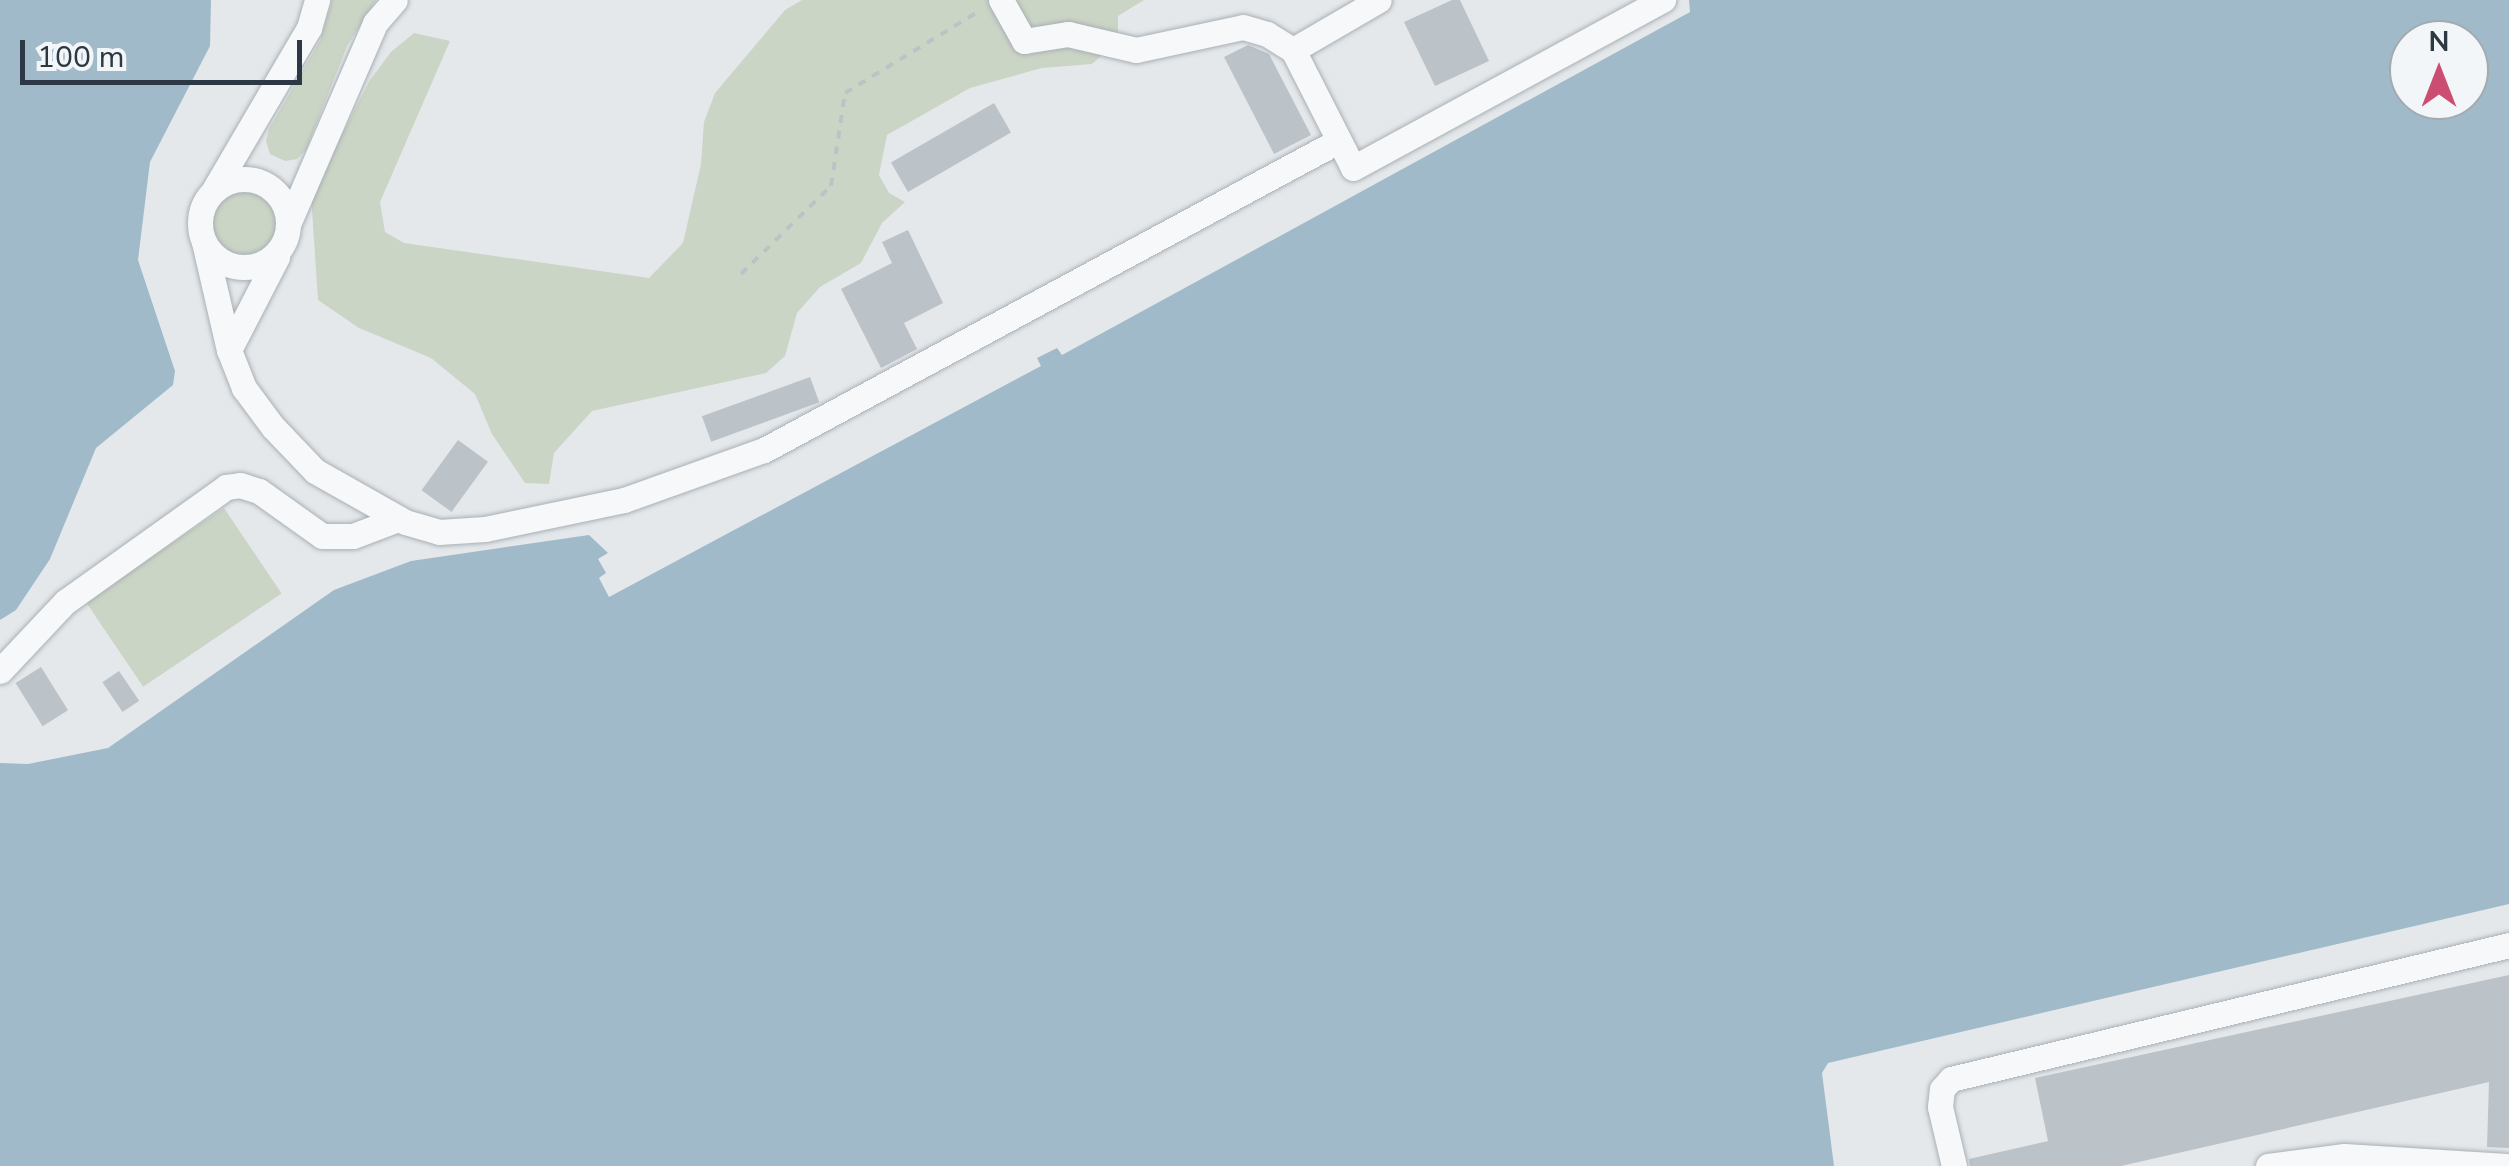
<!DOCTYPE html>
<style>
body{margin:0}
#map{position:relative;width:2509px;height:1166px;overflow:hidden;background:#e4e8eb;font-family:"Nunito Sans",sans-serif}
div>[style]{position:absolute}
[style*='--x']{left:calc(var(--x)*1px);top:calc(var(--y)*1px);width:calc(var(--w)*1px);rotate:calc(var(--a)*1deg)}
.green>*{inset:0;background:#cbd5c5;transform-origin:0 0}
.round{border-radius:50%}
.water>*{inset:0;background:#a0baca}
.building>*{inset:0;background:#bbc2c8;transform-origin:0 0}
.path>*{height:4px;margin-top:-2px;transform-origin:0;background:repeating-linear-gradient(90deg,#bdc2c6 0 8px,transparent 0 16px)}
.roads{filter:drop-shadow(0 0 2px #a9b0b5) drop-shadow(0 0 2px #a9b0b5)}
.minor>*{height:25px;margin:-12.5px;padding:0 12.5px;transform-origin:12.5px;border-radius:12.5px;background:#f6f8f9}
.minor>.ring{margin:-12.5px;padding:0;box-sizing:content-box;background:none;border:25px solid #f6f8f9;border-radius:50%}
span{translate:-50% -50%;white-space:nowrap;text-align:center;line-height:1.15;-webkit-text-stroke:9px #f3f6f8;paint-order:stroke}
.north{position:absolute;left:2389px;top:20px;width:100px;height:100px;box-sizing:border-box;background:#f3f6f8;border:2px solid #a3aab0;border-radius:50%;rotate:0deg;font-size:28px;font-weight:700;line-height:40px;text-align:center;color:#2c3843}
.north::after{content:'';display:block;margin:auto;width:35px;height:45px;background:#cb4e72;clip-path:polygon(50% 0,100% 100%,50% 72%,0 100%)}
.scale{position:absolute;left:20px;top:40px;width:282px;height:45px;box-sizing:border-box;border:5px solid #2c3843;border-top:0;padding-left:12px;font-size:30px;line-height:35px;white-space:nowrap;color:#2c3843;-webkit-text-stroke:8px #f3f6f8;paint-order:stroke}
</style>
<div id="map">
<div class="green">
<div style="clip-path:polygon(332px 0,376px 0,347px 46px,306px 150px,297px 159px,285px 161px,270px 154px,266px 141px,269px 129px,320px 41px)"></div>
<div style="clip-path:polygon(802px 0,1144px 0,1118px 16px,1118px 41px,1092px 64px,1042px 68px,970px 88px,887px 135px,879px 175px,889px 193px,905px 202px,882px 223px,861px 263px,820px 287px,797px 313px,785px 356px,766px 373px,592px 411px,554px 453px,549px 484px,525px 483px,492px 434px,475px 394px,431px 358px,359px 328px,318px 300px,311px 195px,370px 80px,391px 52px,414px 33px,450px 41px,380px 202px,385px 232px,404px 243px,649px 278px,683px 243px,701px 164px,704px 122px,715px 93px,785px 10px)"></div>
<div class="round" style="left:210px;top:190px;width:68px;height:68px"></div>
<div style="left:224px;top:508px;width:103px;height:167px;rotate:56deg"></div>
</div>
<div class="water">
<div style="clip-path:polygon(0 0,211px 0,210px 46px,150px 162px,138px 260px,175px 371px,173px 385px,96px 448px,50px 559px,16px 610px,0 620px)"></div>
<div style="clip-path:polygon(evenodd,1689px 0,2509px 0,2509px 904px,1828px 1063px,1822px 1073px,1834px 1166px,0 1166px,0 763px,28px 764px,108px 748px,334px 590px,411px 561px,589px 535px,608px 553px,598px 559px,606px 573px,599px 578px,609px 597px,1041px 366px,1037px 358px,1057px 348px,1062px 355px,1690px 12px,1689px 0,2469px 40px,2469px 100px,2409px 100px,2409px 40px,2469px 40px)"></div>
</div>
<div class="building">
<div style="clip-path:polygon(1452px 0,1460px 0,1489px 61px,1435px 86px,1404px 22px)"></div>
<div style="clip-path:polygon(1248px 45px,1269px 54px,1311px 135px,1274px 154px,1224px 57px)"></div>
<div style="left:994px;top:103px;width:34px;height:119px;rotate:60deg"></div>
<div style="clip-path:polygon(908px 230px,943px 303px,904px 323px,917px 349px,881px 368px,841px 289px,892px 263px,882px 242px)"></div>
<div style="left:810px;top:377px;width:27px;height:115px;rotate:70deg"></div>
<div style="left:458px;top:440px;width:37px;height:62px;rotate:36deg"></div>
<div style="left:41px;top:667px;width:51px;height:30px;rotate:58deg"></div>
<div style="left:119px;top:671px;width:36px;height:20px;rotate:56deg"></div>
<div style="clip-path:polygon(2509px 975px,2509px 1148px,2487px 1147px,2489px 1082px,2121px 1166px,1970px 1166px,1969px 1159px,2048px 1141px,2035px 1078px)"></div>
</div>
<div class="path">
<div style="--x:741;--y:274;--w:126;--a:-44.4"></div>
<div style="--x:831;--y:186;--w:94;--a:-81.4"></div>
<div style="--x:845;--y:93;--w:159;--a:-31.4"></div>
</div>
<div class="roads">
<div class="minor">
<div style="--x:1001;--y:0;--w:47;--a:60.7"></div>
<div style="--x:1024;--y:41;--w:45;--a:-9"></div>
<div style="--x:1068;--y:34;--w:70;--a:13.2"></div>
<div style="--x:1136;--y:50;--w:109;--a:-12.1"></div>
<div style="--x:1243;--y:27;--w:25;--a:16"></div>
<div style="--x:1267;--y:34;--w:31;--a:32"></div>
<div style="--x:1293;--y:50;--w:99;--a:-30.2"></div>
<div style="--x:1293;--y:50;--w:132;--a:63"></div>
<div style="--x:1353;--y:168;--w:353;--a:-28.5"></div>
<div class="ring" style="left:200px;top:179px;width:63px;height:63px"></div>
<div style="--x:215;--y:188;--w:186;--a:-59.6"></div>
<div style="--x:309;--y:28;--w:29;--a:-74"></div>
<div style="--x:289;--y:222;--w:217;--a:-66.6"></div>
<div style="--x:375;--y:23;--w:30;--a:-49"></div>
<div style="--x:204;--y:242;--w:111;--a:77"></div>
<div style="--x:229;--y:350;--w:41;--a:68.5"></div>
<div style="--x:244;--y:388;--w:49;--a:53.4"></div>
<div style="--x:273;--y:427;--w:61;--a:46.3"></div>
<div style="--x:315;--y:471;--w:103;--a:29.5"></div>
<div style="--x:405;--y:522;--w:35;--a:16"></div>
<div style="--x:439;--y:532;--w:46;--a:-3.7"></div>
<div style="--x:485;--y:529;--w:142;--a:-11.8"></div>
<div style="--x:624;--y:500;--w:149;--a:-19.7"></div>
<div style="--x:764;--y:450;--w:652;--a:-28.29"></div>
<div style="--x:229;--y:350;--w:105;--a:-62.7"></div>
<div style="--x:0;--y:671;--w:95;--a:-46.7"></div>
<div style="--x:65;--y:602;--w:198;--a:-35.5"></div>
<div style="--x:226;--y:487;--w:14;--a:-8"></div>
<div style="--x:240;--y:485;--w:20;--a:18"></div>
<div style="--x:259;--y:491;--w:77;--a:35.5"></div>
<div style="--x:322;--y:536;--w:31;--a:0"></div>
<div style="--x:353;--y:536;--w:48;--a:-20.7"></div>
<div style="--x:1954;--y:1166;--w:61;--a:-103.3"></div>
<div style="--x:1940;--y:1107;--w:18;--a:-84"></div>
<div style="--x:1942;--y:1089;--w:13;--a:-48"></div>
<div style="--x:1951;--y:1079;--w:574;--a:-13.5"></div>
<div style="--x:2268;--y:1166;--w:77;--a:-7.5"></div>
<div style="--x:2344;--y:1156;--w:163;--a:3.5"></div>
</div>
</div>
<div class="north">N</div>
<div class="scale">100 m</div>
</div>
